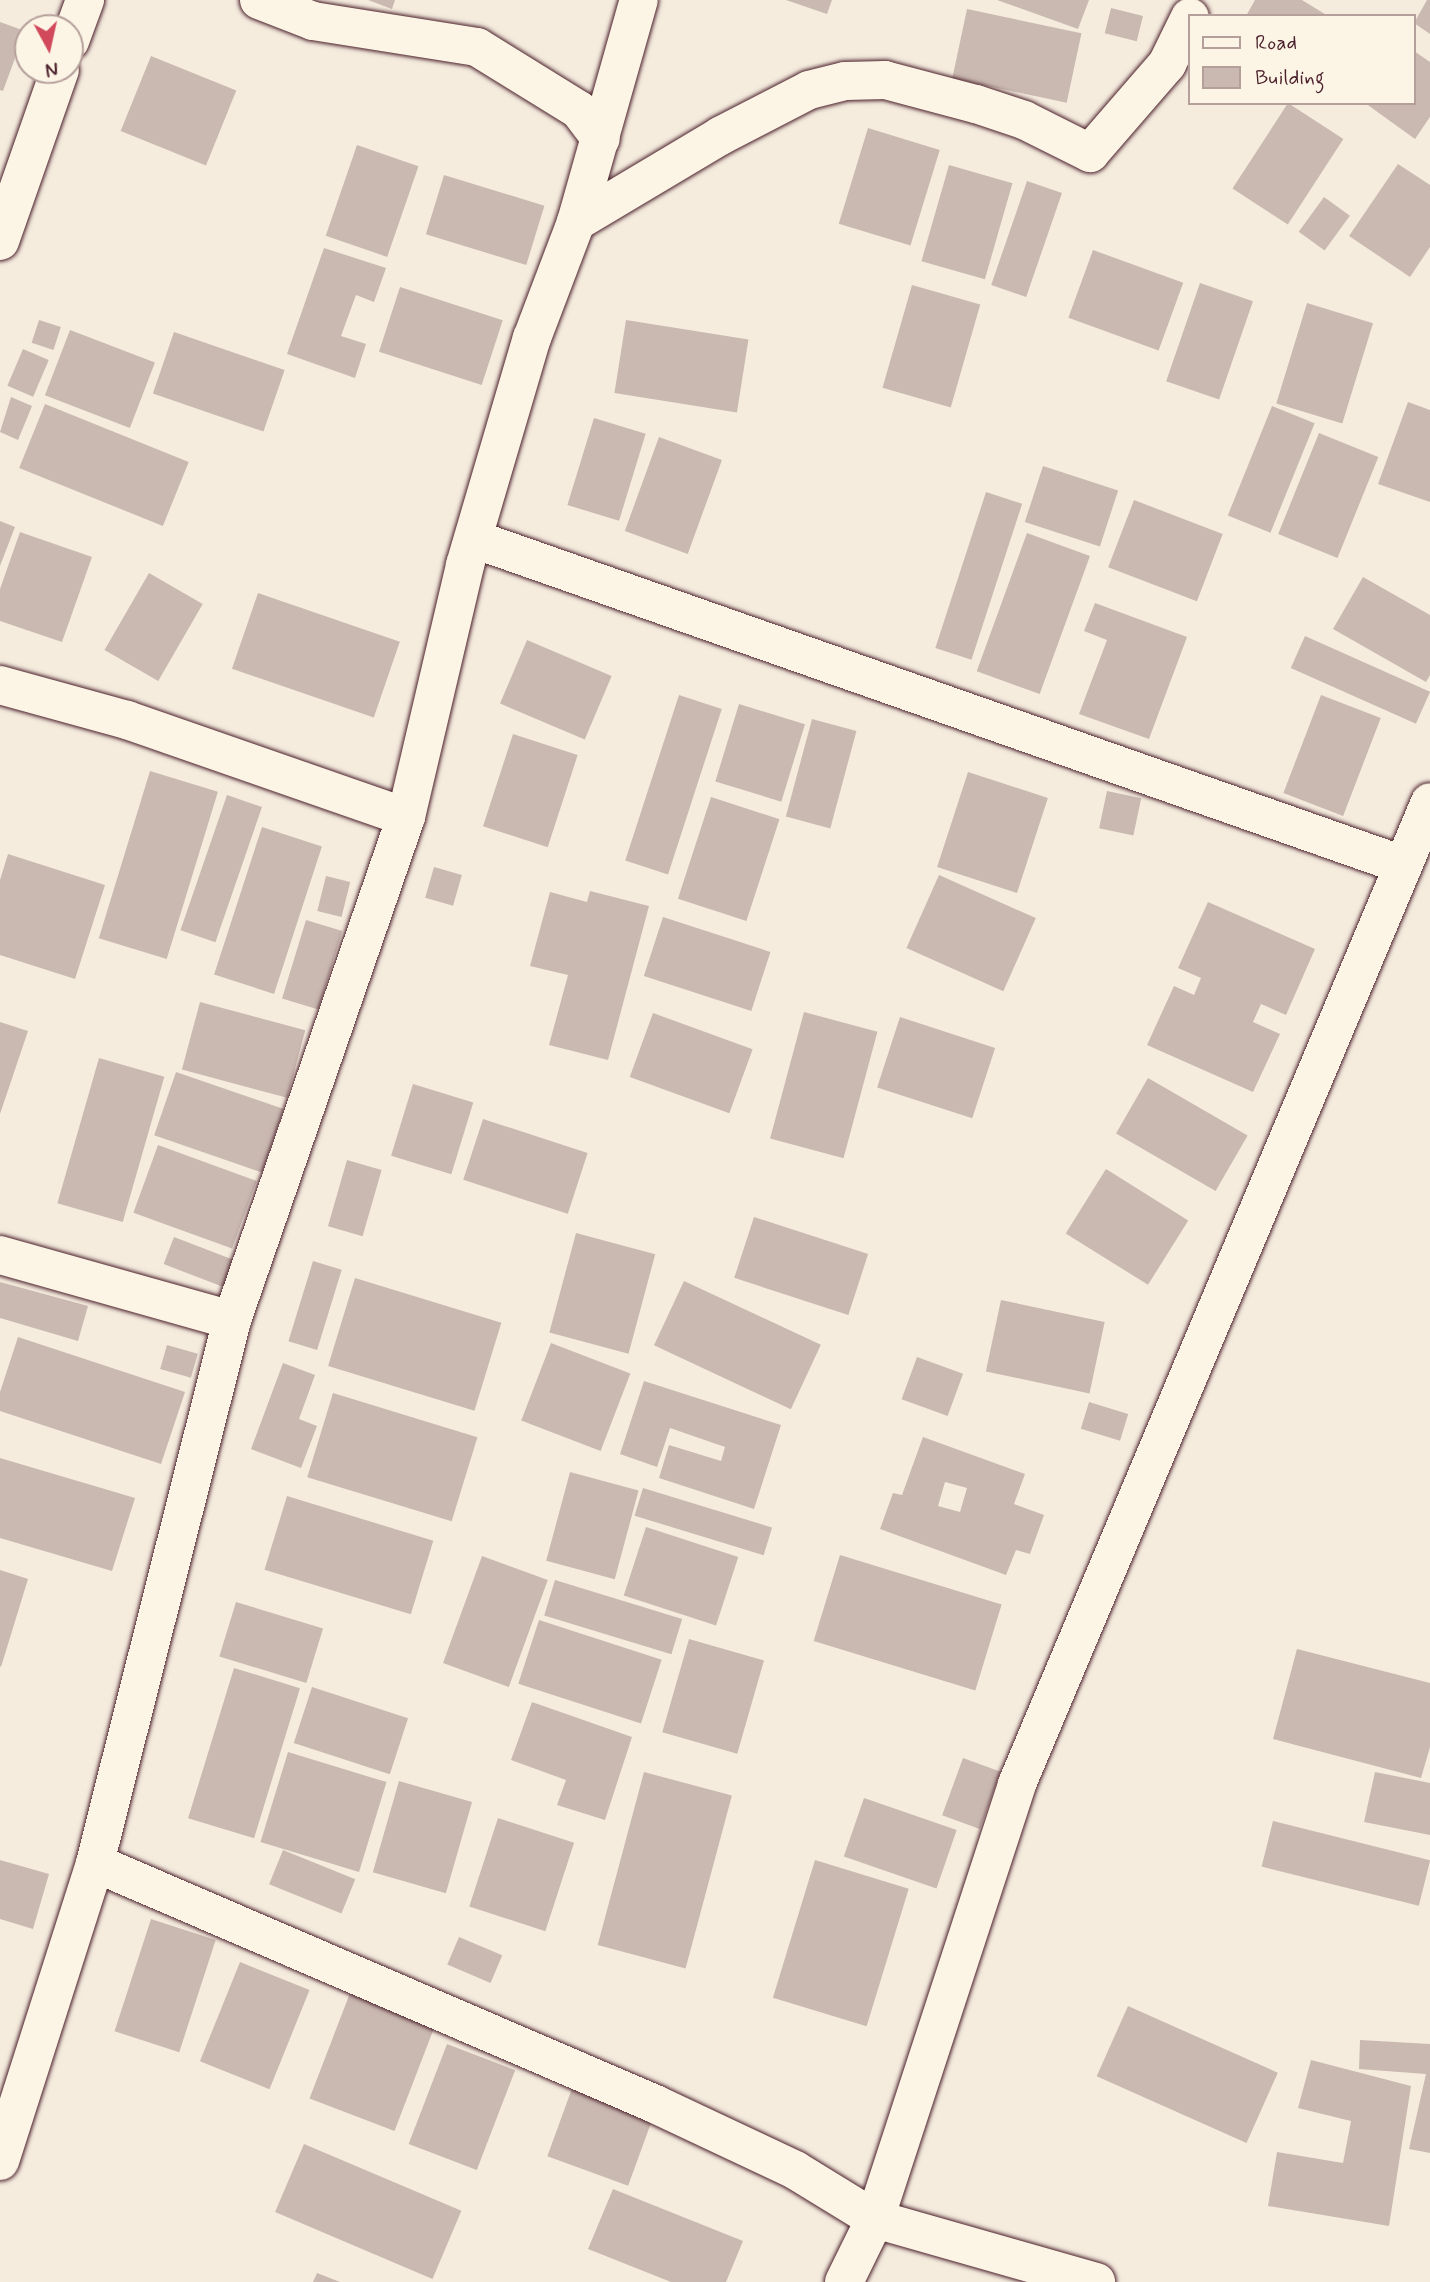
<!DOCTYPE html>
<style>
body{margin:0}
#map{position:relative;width:1430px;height:2282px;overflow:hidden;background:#f5ecde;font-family:Mynerve,sans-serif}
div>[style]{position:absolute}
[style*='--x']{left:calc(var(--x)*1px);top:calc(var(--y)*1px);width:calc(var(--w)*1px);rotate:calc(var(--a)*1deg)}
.building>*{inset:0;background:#cab9b1;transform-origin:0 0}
.roads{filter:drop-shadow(0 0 2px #4a1f2b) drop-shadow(0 0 2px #4a1f2b)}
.street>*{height:38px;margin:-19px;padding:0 19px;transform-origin:19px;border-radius:19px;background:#fcf5e5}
span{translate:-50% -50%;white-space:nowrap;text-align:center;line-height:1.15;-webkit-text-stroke:6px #fcf5e5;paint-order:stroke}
.legend{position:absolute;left:1188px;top:14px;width:228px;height:91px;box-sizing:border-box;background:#fcf5e5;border:2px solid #b59f9b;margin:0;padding:9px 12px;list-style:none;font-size:21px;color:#4a1f2b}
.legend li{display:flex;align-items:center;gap:14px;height:35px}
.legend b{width:35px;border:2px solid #b59f9b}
.north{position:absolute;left:14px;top:14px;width:70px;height:70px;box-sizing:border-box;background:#fcf5e5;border:2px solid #b59f9b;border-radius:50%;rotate:172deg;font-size:19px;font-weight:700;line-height:28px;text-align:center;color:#4a1f2b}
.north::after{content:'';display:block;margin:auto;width:24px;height:32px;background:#d1495b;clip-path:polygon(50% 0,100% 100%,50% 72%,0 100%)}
</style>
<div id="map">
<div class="building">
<div style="clip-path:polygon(368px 0,395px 0,392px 9px)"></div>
<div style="clip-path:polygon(786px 0,832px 0,827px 14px)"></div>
<div style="clip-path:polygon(997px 0,1089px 0,1078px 29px)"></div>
<div style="clip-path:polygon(1255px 0,1302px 0,1328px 16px,1246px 16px)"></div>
<div style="clip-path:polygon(1427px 0,1430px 0,1430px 34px,1414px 23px)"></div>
<div style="left:1111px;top:8px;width:33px;height:26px;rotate:14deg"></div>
<div style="left:967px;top:9px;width:117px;height:71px;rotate:12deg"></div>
<div style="clip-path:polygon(0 22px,25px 31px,3px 91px,0 90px)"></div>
<div style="clip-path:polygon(1414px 51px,1430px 62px,1430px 117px,1415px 139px,1365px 103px,1414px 103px)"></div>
<div style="left:151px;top:56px;width:92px;height:81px;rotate:22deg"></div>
<div style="left:1288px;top:103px;width:66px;height:102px;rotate:33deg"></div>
<div style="left:868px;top:128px;width:75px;height:100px;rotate:17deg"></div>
<div style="left:357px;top:145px;width:65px;height:96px;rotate:19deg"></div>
<div style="clip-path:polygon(1398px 164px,1430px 185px,1430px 247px,1410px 277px,1349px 236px)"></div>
<div style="left:949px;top:165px;width:66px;height:100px;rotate:16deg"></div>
<div style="left:444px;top:175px;width:105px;height:62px;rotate:17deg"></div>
<div style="left:1027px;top:181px;width:37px;height:110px;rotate:19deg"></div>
<div style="left:1324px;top:197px;width:32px;height:43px;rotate:36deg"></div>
<div style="clip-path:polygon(324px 248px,386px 268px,374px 302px,356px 295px,341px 336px,366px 344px,355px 378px,287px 354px)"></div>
<div style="left:1093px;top:250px;width:96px;height:72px;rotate:20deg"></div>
<div style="left:1200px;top:283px;width:56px;height:104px;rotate:19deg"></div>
<div style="left:912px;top:285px;width:71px;height:107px;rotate:16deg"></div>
<div style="left:400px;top:287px;width:108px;height:68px;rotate:18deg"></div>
<div style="left:1307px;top:303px;width:69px;height:105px;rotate:17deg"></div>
<div style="left:39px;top:320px;width:23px;height:24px;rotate:18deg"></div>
<div style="left:626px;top:320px;width:124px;height:74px;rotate:9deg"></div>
<div style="left:70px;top:330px;width:91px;height:70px;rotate:21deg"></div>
<div style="left:174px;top:332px;width:117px;height:65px;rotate:19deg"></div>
<div style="left:23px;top:349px;width:28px;height:40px;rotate:23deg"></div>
<div style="clip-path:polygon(11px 397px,32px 406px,18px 440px,0 432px)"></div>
<div style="clip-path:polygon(1408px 402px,1430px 410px,1430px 502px,1378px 484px)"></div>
<div style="left:45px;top:404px;width:155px;height:69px;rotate:22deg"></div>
<div style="left:1272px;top:406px;width:46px;height:118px;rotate:22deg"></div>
<div style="left:594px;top:418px;width:54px;height:91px;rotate:17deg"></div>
<div style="left:1319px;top:433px;width:64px;height:109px;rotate:22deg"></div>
<div style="left:659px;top:437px;width:67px;height:100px;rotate:20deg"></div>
<div style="left:1043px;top:466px;width:79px;height:59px;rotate:18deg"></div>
<div style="left:986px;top:492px;width:38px;height:164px;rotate:18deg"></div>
<div style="left:1134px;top:500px;width:95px;height:72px;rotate:21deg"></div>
<div style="clip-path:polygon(0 521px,15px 527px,0 566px)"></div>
<div style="clip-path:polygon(20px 532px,92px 557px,62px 642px,0 621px,0 589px)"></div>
<div style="left:1027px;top:533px;width:67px;height:147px;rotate:20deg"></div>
<div style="left:149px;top:573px;width:62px;height:89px;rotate:30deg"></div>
<div style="clip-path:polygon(1363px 577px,1430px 615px,1430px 675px,1426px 682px,1333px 629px)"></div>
<div style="left:258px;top:593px;width:150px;height:80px;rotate:19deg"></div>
<div style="clip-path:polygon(1095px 603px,1187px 637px,1149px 739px,1079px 714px,1107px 640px,1084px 631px)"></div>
<div style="left:1305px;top:636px;width:137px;height:35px;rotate:24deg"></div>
<div style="left:527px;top:640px;width:92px;height:69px;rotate:23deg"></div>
<div style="left:679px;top:695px;width:45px;height:174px;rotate:18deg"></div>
<div style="left:1321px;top:695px;width:64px;height:105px;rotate:21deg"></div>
<div style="left:739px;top:704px;width:69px;height:81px;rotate:17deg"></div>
<div style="left:812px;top:719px;width:46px;height:101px;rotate:15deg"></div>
<div style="left:513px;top:734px;width:68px;height:97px;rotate:18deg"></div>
<div style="left:150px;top:771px;width:71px;height:175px;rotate:17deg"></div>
<div style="left:968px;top:772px;width:84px;height:100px;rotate:18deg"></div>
<div style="left:1107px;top:791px;width:35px;height:38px;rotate:12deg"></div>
<div style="left:227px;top:795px;width:37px;height:143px;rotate:19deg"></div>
<div style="left:711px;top:797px;width:72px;height:107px;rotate:18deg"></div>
<div style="left:262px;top:827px;width:63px;height:155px;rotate:18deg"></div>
<div style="clip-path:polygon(8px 854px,105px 885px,75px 979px,0 955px,0 880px)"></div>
<div style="left:434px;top:867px;width:29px;height:32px;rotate:16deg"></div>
<div style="left:939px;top:875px;width:106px;height:80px;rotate:24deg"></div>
<div style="left:326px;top:876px;width:25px;height:36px;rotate:14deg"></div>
<div style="clip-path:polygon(590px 891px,649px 906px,608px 1060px,549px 1045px,568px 975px,530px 966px,550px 892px,587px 902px)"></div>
<div style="clip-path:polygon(1208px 902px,1315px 949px,1286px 1015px,1261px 1004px,1253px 1022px,1280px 1034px,1253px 1092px,1147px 1045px,1174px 986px,1194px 995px,1201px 978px,1178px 968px)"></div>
<div style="left:663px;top:917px;width:113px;height:62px;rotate:18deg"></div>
<div style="left:306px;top:920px;width:38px;height:82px;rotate:17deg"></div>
<div style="left:200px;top:1002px;width:109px;height:70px;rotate:15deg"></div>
<div style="left:804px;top:1012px;width:76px;height:131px;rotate:15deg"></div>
<div style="left:653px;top:1013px;width:106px;height:68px;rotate:20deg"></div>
<div style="left:900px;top:1017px;width:100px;height:74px;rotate:18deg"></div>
<div style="clip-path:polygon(0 1022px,28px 1031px,0 1114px)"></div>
<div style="left:99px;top:1058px;width:68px;height:151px;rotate:16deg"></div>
<div style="left:176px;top:1072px;width:114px;height:67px;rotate:19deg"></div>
<div style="left:1148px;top:1078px;width:115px;height:64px;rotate:30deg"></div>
<div style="left:413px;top:1084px;width:63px;height:75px;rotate:17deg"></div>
<div style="left:483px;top:1119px;width:110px;height:64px;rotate:18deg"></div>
<div style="left:158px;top:1145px;width:105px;height:72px;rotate:20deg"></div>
<div style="left:347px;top:1160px;width:36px;height:69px;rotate:16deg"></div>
<div style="left:1106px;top:1169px;width:97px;height:76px;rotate:32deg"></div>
<div style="left:754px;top:1217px;width:120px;height:64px;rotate:18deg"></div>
<div style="left:576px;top:1233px;width:82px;height:103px;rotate:15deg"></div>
<div style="left:174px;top:1237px;width:76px;height:29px;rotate:21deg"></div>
<div style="left:313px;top:1261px;width:30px;height:84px;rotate:17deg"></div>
<div style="left:355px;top:1278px;width:153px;height:92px;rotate:17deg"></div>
<div style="left:684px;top:1281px;width:151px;height:71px;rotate:25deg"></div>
<div style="clip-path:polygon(0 1282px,88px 1306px,78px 1341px,0 1318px)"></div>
<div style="left:1001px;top:1300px;width:106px;height:73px;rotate:12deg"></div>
<div style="clip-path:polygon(18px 1337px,185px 1392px,161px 1464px,0 1411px,0 1392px)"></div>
<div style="left:551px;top:1343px;width:85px;height:83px;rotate:21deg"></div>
<div style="left:167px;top:1345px;width:32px;height:25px;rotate:16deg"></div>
<div style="left:917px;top:1357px;width:49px;height:45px;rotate:20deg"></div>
<div style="clip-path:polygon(283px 1363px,315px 1375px,299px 1419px,317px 1426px,301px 1468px,251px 1449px)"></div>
<div style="clip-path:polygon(644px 1381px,781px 1425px,754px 1509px,659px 1478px,669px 1445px,721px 1461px,725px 1447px,670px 1428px,657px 1467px,620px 1454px)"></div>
<div style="left:333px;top:1393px;width:151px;height:88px;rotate:17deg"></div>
<div style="left:1089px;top:1402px;width:41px;height:28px;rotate:17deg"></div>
<div style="clip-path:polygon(evenodd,923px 1437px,1025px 1474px,1014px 1504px,1044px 1515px,1030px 1554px,1016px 1550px,1006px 1575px,880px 1529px,893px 1493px,902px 1495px,923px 1437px,945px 1482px,967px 1488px,960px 1512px,938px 1506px,945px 1482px)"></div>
<div style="clip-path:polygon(0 1458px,135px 1498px,112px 1571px,0 1538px)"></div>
<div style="left:570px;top:1472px;width:71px;height:92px;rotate:15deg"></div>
<div style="left:643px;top:1488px;width:135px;height:29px;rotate:17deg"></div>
<div style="left:287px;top:1496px;width:153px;height:77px;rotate:17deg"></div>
<div style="left:646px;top:1527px;width:97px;height:72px;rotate:18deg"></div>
<div style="left:840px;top:1555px;width:169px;height:90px;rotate:17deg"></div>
<div style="left:482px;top:1556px;width:70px;height:114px;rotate:20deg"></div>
<div style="clip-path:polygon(0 1570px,28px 1579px,1px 1667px,0 1666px)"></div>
<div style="left:555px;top:1580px;width:133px;height:37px;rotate:17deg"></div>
<div style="left:236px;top:1602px;width:91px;height:57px;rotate:17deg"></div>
<div style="left:539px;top:1620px;width:129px;height:67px;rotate:18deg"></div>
<div style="left:689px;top:1639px;width:78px;height:97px;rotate:16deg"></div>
<div style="clip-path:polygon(1297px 1649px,1430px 1683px,1430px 1747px,1421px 1778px,1273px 1739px)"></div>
<div style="left:234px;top:1668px;width:69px;height:157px;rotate:17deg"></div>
<div style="left:312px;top:1687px;width:101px;height:59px;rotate:18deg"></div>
<div style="clip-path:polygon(532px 1702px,632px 1737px,605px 1820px,557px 1805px,566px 1780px,511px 1760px)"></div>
<div style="left:288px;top:1752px;width:103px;height:94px;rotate:17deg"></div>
<div style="left:963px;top:1758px;width:40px;height:61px;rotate:20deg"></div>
<div style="left:644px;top:1772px;width:91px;height:179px;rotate:15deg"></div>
<div style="clip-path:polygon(1375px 1772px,1430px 1783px,1430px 1835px,1364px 1822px)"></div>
<div style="left:399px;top:1781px;width:76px;height:95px;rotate:16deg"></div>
<div style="left:864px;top:1798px;width:98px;height:62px;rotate:19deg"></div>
<div style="left:498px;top:1818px;width:80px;height:93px;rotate:18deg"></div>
<div style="left:1273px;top:1821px;width:162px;height:47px;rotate:14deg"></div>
<div style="left:283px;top:1850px;width:78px;height:37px;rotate:22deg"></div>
<div style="clip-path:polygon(0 1860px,49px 1874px,33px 1929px,0 1919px)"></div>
<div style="left:815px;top:1860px;width:98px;height:144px;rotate:17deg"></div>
<div style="left:151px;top:1919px;width:68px;height:118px;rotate:18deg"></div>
<div style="left:459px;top:1937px;width:47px;height:30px;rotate:23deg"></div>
<div style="left:240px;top:1962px;width:75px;height:107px;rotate:22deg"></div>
<div style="left:350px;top:1993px;width:91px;height:113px;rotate:21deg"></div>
<div style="left:1128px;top:2006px;width:164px;height:77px;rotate:24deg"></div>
<div style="clip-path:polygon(1360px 2040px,1430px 2044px,1430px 2153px,1409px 2149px,1426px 2074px,1359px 2069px)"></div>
<div style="left:447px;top:2044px;width:73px;height:107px;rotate:21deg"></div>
<div style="clip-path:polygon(1311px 2060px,1411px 2086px,1389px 2226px,1268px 2206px,1277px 2152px,1343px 2163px,1351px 2121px,1298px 2108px)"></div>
<div style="left:574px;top:2083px;width:86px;height:78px;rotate:20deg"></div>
<div style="left:304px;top:2144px;width:171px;height:74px;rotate:23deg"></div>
<div style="clip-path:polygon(613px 2189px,743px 2241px,726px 2282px,671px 2282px,588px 2249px)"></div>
<div style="clip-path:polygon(317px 2273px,340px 2282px,313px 2282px)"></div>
</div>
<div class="roads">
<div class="street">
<div style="--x:259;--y:0;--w:58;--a:21.3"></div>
<div style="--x:313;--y:21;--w:166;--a:9"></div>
<div style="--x:477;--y:47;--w:120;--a:31.7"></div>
<div style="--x:579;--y:110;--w:36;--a:53"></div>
<div style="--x:70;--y:41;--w:44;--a:-69.9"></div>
<div style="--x:576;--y:222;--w:168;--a:-30.8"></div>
<div style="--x:720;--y:136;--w:100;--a:-27.3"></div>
<div style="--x:809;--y:90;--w:37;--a:-14"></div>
<div style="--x:845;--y:81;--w:40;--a:-1.4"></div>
<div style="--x:885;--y:80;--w:94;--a:14.8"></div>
<div style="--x:976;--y:104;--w:51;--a:18.4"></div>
<div style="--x:1024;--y:120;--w:74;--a:26.6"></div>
<div style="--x:1090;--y:153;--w:118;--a:-49.1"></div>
<div style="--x:1167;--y:64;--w:52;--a:-63.9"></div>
<div style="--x:0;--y:241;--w:181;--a:-70.7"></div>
<div style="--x:474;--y:539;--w:985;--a:19.34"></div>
<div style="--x:0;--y:685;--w:132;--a:15.4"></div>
<div style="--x:127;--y:720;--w:295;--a:19.2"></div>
<div style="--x:0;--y:1255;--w:241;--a:15.7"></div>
<div style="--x:95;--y:1863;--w:610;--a:23.28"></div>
<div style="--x:655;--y:2104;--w:155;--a:25.2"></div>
<div style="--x:795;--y:2170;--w:94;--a:31.5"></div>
<div style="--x:875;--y:2219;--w:230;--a:15.9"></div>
<div style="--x:0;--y:2161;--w:313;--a:-72.3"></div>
<div style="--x:95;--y:1863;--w:560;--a:-75.84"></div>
<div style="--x:232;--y:1320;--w:532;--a:-70.92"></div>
<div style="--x:406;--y:817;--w:259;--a:-76.8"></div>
<div style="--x:465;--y:565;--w:237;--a:-73.6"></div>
<div style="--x:532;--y:338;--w:124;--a:-69.2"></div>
<div style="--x:576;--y:222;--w:231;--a:-74.2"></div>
<div style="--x:844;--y:2282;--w:70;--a:-63.8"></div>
<div style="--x:875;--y:2219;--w:458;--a:-71.9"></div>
<div style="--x:1017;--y:1784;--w:1065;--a:-67.19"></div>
</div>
</div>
<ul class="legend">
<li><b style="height:9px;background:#fcf5e5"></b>Road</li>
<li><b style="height:19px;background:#cab9b1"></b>Building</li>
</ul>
<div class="north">N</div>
</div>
